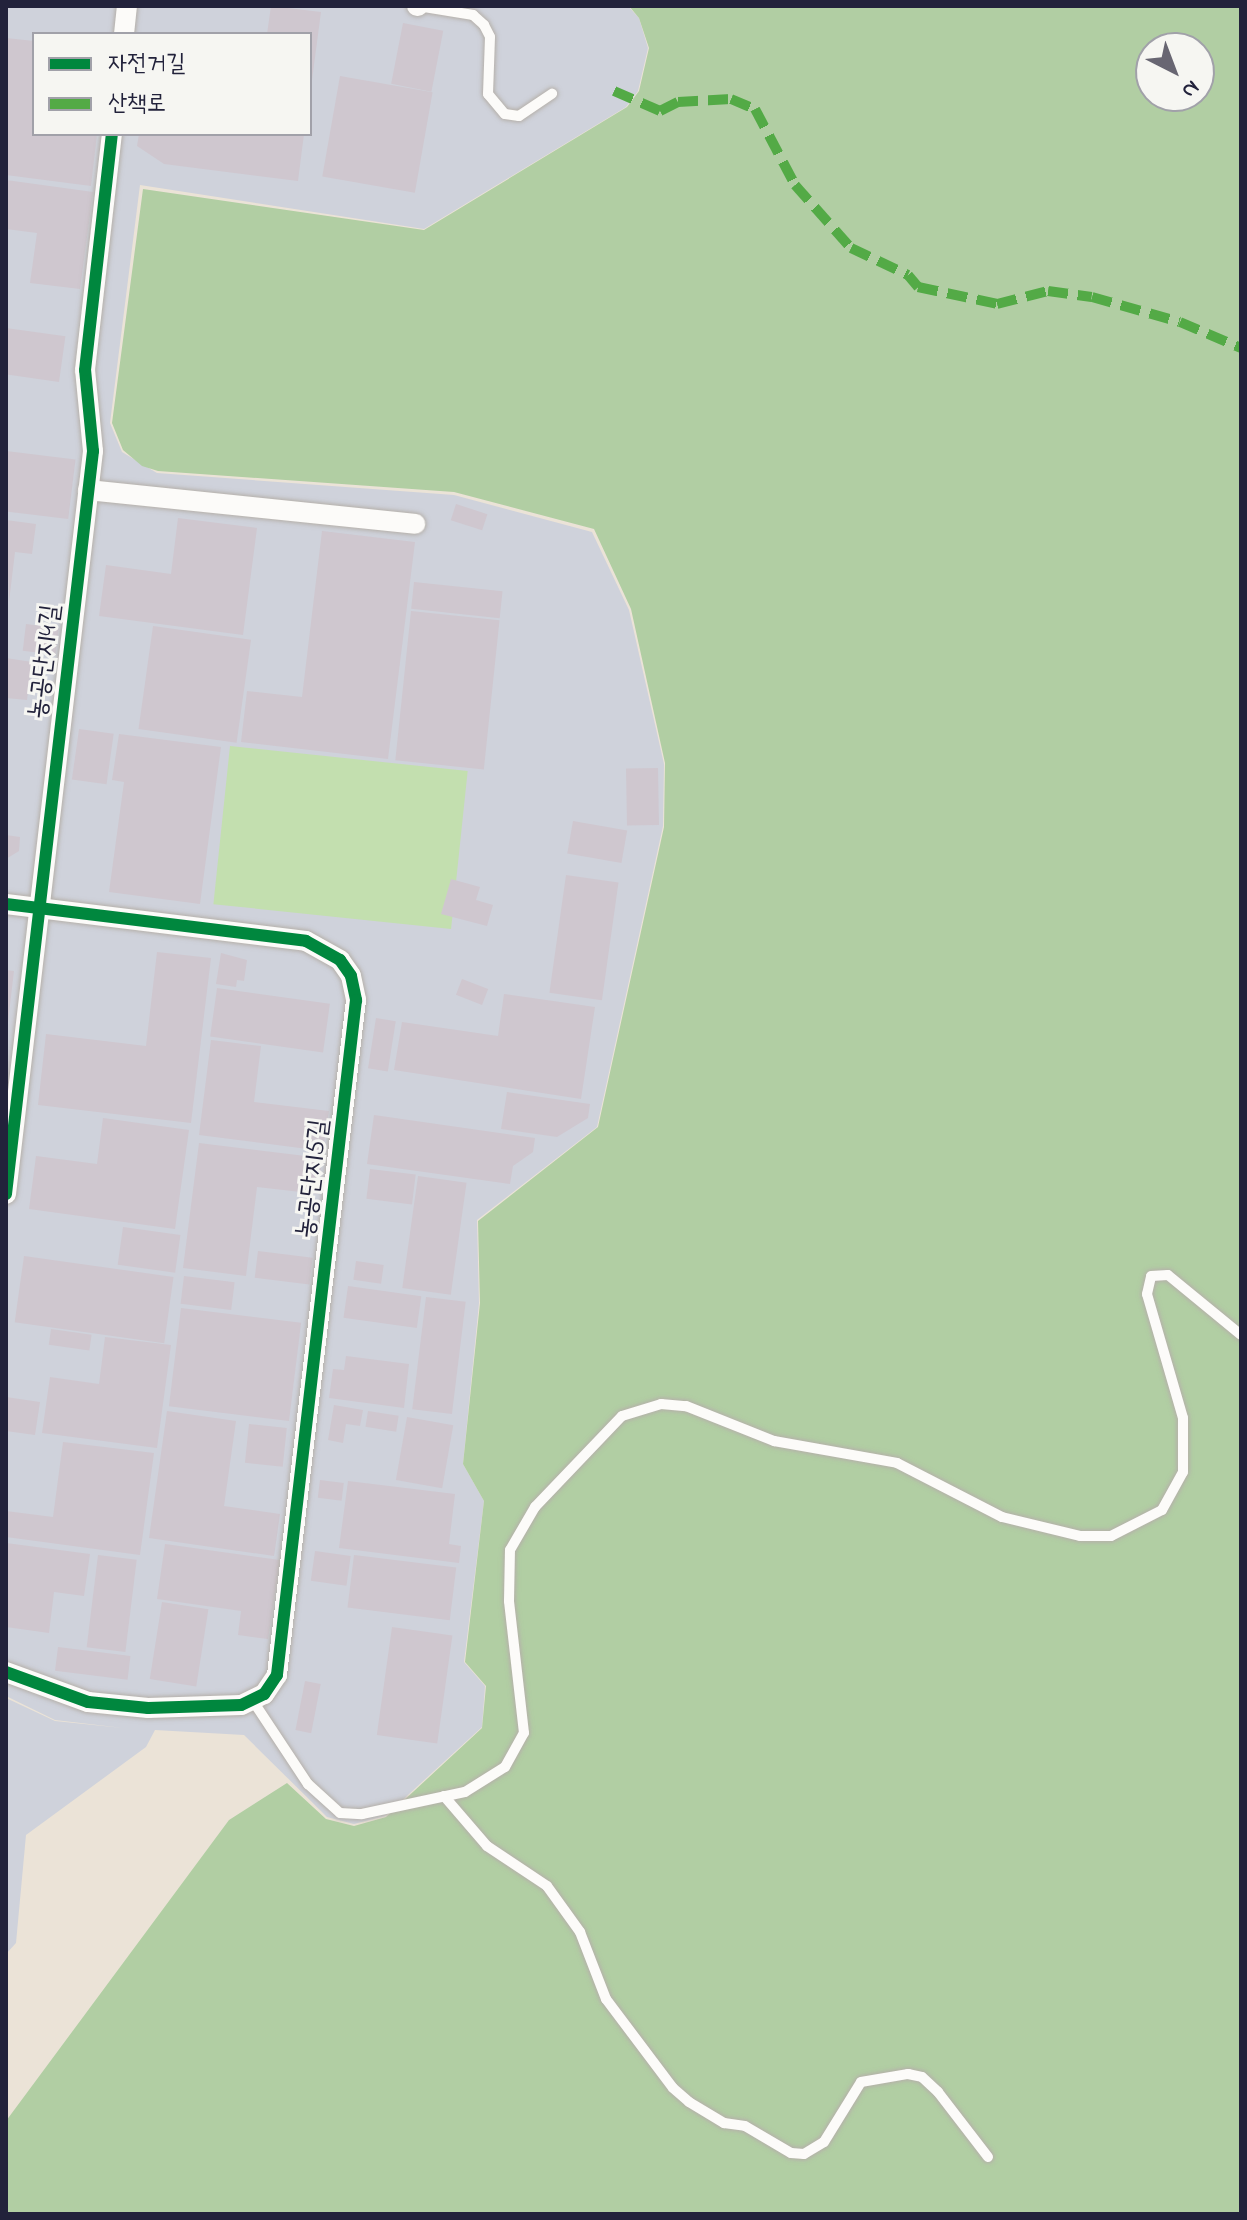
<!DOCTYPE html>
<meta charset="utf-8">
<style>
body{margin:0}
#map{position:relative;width:1247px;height:2220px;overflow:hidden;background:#ebe3d7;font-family:"Indie Flower","Poor Story",sans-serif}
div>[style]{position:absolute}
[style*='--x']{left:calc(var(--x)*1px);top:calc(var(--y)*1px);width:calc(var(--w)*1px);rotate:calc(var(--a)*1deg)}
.industrial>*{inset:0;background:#cfd2db}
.green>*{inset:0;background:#c3dfaf;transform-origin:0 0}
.forest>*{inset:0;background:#b1cea3}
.building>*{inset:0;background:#cfc7cf;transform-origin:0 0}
.roads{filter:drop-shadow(0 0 2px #b5b0aa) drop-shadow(0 0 2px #b5b0aa)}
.service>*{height:10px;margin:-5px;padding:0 5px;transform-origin:5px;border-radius:5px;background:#fcfbf9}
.minor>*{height:20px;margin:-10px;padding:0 10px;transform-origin:10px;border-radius:10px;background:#fcfbf9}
.quiet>*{height:10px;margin-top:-5px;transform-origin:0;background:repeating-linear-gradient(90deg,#53aa46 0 20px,transparent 0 30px)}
.cycleway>*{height:12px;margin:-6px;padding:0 6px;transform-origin:6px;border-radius:6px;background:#00873e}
span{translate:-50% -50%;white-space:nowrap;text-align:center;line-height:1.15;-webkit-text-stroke:6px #f6f6f2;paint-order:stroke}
.street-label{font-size:26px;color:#22223b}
.frame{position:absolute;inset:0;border:8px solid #22223b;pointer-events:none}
.legend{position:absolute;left:32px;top:32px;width:280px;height:104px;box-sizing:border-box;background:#f6f6f2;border:2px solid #a1a1a9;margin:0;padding:10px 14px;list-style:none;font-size:24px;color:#22223b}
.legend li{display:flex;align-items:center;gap:16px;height:40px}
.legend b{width:40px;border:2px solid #a1a1a9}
.north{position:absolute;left:1135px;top:32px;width:80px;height:80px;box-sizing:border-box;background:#f6f6f2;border:2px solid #a1a1a9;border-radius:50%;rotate:138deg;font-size:22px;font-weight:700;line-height:32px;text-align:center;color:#22223b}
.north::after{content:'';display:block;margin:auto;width:28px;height:36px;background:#686672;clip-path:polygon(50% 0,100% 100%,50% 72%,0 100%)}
</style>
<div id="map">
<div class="industrial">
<div style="clip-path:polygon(evenodd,6px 6px,628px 6px,639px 18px,648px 48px,638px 91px,626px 107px,424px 229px,140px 185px,110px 423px,122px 452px,157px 473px,454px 495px,592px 532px,629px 610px,664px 764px,663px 826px,597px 1127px,477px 1220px,479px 1303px,463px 1464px,484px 1501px,464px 1662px,485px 1686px,482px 1727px,385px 1816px,354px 1824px,327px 1817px,244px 1735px,155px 1730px,146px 1747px,26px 1835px,16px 1943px,6px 1954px,6px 1698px,55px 1721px,123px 1728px,55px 1720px,6px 1696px,6px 6px,34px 34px,310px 34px,310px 134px,34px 134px,34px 34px)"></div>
</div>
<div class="green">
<div style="left:230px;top:746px;width:239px;height:159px;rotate:6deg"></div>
</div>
<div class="forest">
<div style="clip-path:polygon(evenodd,629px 6px,1241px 6px,1241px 2214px,6px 2214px,6px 2121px,229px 1820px,287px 1783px,326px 1819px,354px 1826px,386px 1817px,482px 1728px,486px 1686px,465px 1662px,484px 1501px,463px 1464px,480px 1303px,478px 1221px,598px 1127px,664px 827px,665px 763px,631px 609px,594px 529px,454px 492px,158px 471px,142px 466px,123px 450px,112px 423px,143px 189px,424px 230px,627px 107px,639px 91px,649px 48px,639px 18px,629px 6px,1151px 48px,1199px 48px,1199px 96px,1151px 96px,1151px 48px)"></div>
</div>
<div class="building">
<div style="clip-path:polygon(271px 6px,321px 12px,312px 80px,310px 34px,267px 34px)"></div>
<div style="left:403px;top:23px;width:41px;height:62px;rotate:11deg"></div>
<div style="clip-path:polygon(6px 38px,34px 41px,34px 134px,97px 134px,91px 186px,6px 175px)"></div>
<div style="left:340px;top:76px;width:94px;height:102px;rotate:10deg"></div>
<div style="clip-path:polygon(139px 134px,304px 134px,298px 181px,164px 164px,137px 146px)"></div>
<div style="clip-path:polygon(6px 180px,93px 192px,80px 289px,30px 283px,37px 233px,6px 229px)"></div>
<div style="left:6px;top:328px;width:60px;height:46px;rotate:8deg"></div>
<div style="left:6px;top:451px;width:70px;height:60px;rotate:7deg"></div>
<div style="left:456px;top:504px;width:33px;height:17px;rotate:18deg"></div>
<div style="clip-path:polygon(178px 518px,257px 528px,243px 635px,99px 616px,106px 565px,171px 574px)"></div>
<div style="clip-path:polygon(6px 520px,36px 524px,32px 554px,15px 552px,9px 602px)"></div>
<div style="clip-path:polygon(322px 531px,415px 542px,388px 759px,241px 742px,247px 691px,302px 697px)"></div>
<div style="left:414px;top:582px;width:89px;height:27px;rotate:6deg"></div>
<div style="left:411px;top:611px;width:89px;height:150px;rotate:6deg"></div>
<div style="left:26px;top:624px;width:33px;height:27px;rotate:7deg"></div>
<div style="left:153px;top:626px;width:99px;height:104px;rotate:8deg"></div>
<div style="clip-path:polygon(6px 658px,32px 662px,27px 700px,6px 698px)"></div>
<div style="left:79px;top:729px;width:35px;height:51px;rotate:8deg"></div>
<div style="clip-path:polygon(119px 734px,221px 747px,200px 904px,109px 892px,124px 782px,112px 780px)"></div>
<div style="left:658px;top:768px;width:57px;height:32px;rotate:89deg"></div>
<div style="left:573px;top:821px;width:55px;height:33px;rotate:10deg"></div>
<div style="clip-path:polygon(6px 835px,20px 837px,19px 851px,6px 859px)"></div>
<div style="left:566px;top:875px;width:53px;height:119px;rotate:8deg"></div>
<div style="clip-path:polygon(451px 879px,480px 887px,476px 900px,493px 905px,487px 926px,441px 914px)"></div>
<div style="clip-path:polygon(157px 952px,211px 958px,191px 1123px,38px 1105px,46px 1034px,146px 1046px)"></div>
<div style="clip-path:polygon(221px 953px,247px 960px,244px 981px,237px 980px,236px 987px,216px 984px)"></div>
<div style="clip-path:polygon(6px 970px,14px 971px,8px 1022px,6px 1022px)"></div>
<div style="left:462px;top:979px;width:28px;height:17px;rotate:21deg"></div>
<div style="left:217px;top:988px;width:114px;height:49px;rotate:8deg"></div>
<div style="clip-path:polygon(504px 994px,595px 1007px,581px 1099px,394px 1070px,402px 1022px,498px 1036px)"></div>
<div style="left:376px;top:1018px;width:20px;height:51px;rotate:9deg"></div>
<div style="clip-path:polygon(211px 1040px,261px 1046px,254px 1102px,329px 1111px,323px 1151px,199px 1135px)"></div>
<div style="clip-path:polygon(507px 1092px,590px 1104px,588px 1118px,557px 1137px,501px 1129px)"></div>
<div style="clip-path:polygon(374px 1115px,535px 1138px,533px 1152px,513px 1166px,510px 1184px,367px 1164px)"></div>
<div style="clip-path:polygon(103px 1118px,189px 1130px,175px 1229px,29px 1209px,36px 1156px,97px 1164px)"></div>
<div style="clip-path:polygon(199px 1143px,322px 1158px,318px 1194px,257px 1187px,246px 1276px,183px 1268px)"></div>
<div style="left:370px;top:1169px;width:46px;height:30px;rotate:7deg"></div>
<div style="left:418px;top:1176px;width:49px;height:113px;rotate:8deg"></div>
<div style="left:123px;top:1227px;width:58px;height:38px;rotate:8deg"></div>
<div style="left:258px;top:1251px;width:55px;height:27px;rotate:7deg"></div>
<div style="left:24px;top:1256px;width:151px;height:67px;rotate:8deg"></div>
<div style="left:356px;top:1261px;width:28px;height:19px;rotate:8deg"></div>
<div style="left:184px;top:1276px;width:51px;height:28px;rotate:7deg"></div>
<div style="left:348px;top:1286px;width:74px;height:32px;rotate:8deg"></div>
<div style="left:426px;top:1297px;width:40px;height:113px;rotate:7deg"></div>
<div style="left:181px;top:1308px;width:121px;height:99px;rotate:7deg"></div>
<div style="left:51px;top:1329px;width:41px;height:16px;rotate:8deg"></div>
<div style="clip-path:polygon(105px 1337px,171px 1345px,157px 1448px,42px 1433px,50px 1377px,99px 1384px)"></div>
<div style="clip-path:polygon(346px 1356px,409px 1364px,404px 1408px,329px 1398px,333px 1369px,344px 1370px)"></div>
<div style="clip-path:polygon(6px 1397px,40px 1402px,35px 1435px,6px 1431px)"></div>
<div style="clip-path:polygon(334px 1405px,363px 1410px,360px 1426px,346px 1424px,343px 1443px,328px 1440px)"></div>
<div style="clip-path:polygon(167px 1411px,236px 1421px,224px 1506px,280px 1514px,274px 1556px,149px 1538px)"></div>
<div style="left:368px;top:1411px;width:31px;height:16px;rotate:9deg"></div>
<div style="left:407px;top:1417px;width:47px;height:64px;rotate:10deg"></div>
<div style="left:249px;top:1424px;width:38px;height:39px;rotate:6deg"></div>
<div style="clip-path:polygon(63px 1442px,154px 1453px,140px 1555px,6px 1537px,6px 1511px,53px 1517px)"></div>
<div style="left:320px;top:1480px;width:24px;height:18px;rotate:7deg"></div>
<div style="clip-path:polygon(348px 1481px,455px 1494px,449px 1544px,461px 1546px,459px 1563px,339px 1548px)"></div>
<div style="clip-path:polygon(6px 1543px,90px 1554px,84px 1596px,54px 1592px,49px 1633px,6px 1627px)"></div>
<div style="clip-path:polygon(165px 1544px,280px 1560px,268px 1639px,238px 1635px,241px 1611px,157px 1599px)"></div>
<div style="left:315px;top:1551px;width:36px;height:30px;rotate:8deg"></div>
<div style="left:98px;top:1555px;width:39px;height:93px;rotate:7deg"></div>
<div style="left:354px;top:1555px;width:103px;height:53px;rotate:7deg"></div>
<div style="left:162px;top:1602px;width:47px;height:78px;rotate:9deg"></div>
<div style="left:392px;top:1627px;width:61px;height:109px;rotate:8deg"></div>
<div style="left:58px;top:1647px;width:73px;height:24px;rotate:7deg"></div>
<div style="left:305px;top:1681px;width:16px;height:50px;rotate:11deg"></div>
</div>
<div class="roads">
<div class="service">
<div style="--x:418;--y:6;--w:56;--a:9.3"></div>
<div style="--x:473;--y:15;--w:15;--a:42"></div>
<div style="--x:484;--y:25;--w:13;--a:63"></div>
<div style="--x:490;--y:37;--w:57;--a:92"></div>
<div style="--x:488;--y:94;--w:26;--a:50"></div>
<div style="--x:505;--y:114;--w:14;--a:8"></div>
<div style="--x:519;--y:116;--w:40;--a:-34"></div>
<div style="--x:253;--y:1701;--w:100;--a:56.5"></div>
<div style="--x:308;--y:1784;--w:43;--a:42.2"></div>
<div style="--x:340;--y:1813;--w:22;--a:3"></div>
<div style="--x:362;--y:1814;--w:105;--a:-12.1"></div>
<div style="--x:465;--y:1792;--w:47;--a:-32"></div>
<div style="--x:505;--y:1767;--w:39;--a:-61"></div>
<div style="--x:524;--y:1733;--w:133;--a:-96.5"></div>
<div style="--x:509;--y:1601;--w:51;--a:-88.9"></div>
<div style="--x:510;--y:1550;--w:50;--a:-59.8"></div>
<div style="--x:535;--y:1507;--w:126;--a:-46.3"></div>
<div style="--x:622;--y:1416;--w:41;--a:-17.1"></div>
<div style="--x:661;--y:1404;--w:25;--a:5"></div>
<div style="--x:686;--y:1406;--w:95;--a:21.7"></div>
<div style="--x:774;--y:1441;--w:125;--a:10.1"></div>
<div style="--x:897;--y:1463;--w:118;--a:27.2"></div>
<div style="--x:1002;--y:1517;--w:80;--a:13.7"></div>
<div style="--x:1080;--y:1536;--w:31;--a:0"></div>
<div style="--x:1111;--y:1536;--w:57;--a:-27"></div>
<div style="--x:1162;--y:1510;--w:43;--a:-61.1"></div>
<div style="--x:1183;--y:1472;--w:54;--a:-90"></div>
<div style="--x:1183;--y:1418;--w:129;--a:-106.2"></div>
<div style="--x:1147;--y:1294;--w:18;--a:-77"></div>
<div style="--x:1151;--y:1276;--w:17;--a:-3"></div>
<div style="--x:1168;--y:1275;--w:94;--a:39.4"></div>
<div style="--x:444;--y:1796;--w:66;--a:49.3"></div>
<div style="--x:487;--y:1846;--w:72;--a:33.7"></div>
<div style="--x:547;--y:1886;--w:57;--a:54.3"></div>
<div style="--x:580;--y:1932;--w:72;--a:68.8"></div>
<div style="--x:606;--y:1999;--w:111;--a:53"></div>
<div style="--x:673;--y:2088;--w:21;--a:41"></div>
<div style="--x:689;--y:2102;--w:41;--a:31"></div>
<div style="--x:724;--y:2123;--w:21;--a:8"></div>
<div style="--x:745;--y:2126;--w:53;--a:30.4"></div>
<div style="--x:791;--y:2153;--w:13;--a:4"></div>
<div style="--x:804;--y:2154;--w:23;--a:-31"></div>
<div style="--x:824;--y:2142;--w:70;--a:-58.3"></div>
<div style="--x:861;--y:2082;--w:48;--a:-9.7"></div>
<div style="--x:908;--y:2074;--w:14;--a:12"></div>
<div style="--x:922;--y:2077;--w:22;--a:43"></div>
<div style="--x:938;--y:2092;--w:82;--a:52.4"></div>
</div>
<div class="minor">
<div style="--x:417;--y:6;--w:1;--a:0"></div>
<div style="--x:124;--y:34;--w:28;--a:-84"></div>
<div style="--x:88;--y:490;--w:329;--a:5.9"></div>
<div style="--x:6;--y:904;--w:302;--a:7"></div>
<div style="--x:306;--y:941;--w:39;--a:29"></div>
<div style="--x:340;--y:960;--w:19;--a:55"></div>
<div style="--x:351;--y:976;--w:25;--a:78"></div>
<div style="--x:356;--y:1000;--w:680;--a:96.68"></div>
<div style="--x:277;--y:1675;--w:23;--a:124"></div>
<div style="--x:264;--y:1694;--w:25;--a:154"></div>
<div style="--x:241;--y:1705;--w:93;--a:178.2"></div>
<div style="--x:148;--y:1708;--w:60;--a:-174.3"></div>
<div style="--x:88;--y:1702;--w:87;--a:-159.9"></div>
<div style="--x:6;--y:1194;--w:748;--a:-83.32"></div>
<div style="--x:93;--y:451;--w:81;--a:-95.6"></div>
<div style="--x:85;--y:370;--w:238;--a:-83.5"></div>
</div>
</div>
<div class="quiet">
<div style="--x:614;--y:91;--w:50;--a:23.5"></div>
<div style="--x:660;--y:111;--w:20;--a:-27"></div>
<div style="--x:678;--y:102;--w:53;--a:-3.2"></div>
<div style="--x:731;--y:99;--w:26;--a:23"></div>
<div style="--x:755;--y:109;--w:86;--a:62.2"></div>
<div style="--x:795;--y:185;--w:84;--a:48.4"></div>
<div style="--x:851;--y:248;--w:63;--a:25.3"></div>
<div style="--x:908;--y:275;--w:16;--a:50"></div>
<div style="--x:918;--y:287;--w:81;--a:12.1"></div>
<div style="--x:997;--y:304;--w:53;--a:-14.3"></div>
<div style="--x:1048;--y:291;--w:44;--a:7.8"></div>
<div style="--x:1092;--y:297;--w:91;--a:15.9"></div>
<div style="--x:1180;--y:322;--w:66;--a:23.1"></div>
</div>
<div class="cycleway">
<div style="--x:6;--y:904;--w:302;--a:7"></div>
<div style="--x:306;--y:941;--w:39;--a:29"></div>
<div style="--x:340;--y:960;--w:19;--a:55"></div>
<div style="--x:351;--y:976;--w:25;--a:78"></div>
<div style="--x:356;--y:1000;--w:680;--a:96.68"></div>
<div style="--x:277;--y:1675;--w:23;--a:124"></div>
<div style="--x:264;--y:1694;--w:25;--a:154"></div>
<div style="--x:241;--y:1705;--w:93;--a:178.2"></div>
<div style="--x:148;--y:1708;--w:60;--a:-174.3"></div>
<div style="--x:88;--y:1702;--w:87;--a:-159.9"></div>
<div style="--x:6;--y:1194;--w:748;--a:-83.32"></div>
<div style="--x:93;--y:451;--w:81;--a:-95.6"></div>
<div style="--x:85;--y:370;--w:238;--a:-83.5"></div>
</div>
<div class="street-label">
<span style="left:46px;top:662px;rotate:-83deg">농공단지4길</span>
<span style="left:314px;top:1179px;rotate:-83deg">농공단지5길</span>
</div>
<div class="frame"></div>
<ul class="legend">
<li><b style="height:10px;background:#00873e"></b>자전거길</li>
<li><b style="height:10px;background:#53aa46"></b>산책로</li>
</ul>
<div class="north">N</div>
</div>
